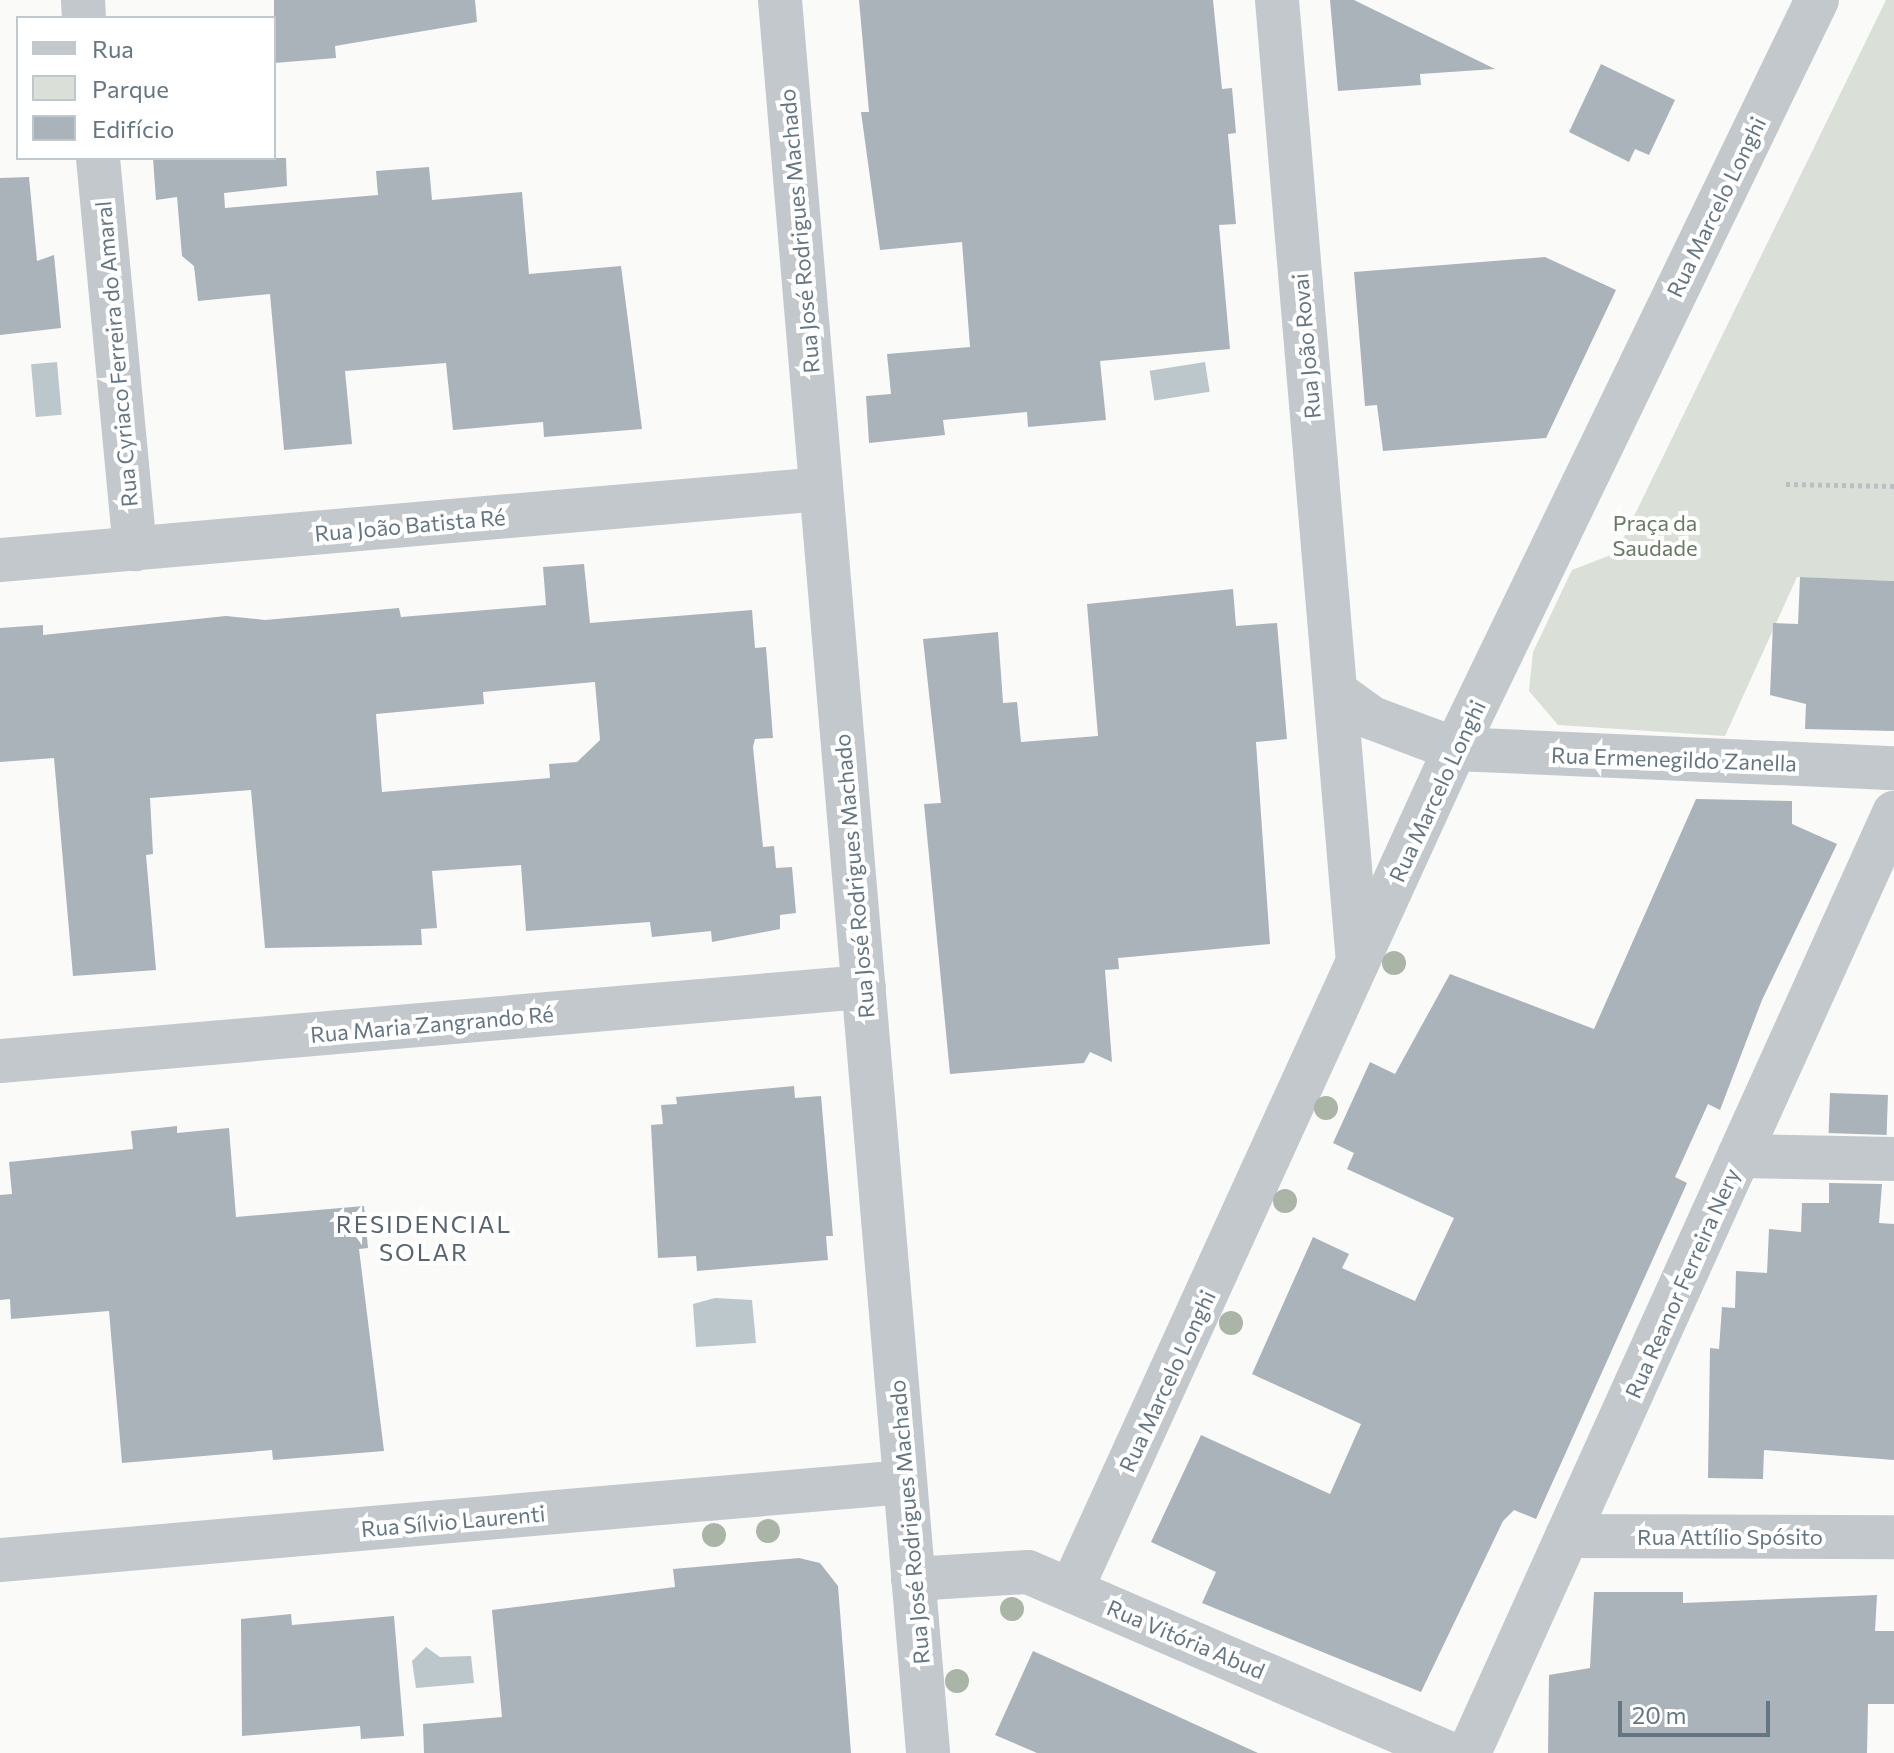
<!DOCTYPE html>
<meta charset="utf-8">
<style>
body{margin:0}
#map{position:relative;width:1894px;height:1753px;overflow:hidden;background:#fafaf8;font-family:Commissioner,sans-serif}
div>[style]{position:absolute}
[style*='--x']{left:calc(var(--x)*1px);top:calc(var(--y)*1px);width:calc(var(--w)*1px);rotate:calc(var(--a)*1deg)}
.green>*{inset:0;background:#dadfd7}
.water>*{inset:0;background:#bbc7cb;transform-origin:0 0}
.building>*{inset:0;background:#aab3b9;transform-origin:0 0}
.path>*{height:5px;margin-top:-2.5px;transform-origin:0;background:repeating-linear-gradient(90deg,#bbbfc2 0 4px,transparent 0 8px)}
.street>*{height:44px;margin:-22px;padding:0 22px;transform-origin:22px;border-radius:22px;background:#c3c8cc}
.trees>*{width:24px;height:24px;margin:-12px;border-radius:50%;background:#aab4a7}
span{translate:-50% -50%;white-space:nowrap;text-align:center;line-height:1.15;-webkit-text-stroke:8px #fff;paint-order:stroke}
.street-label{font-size:22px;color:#657683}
.park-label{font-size:22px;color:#687a64}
.neighbourhood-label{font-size:24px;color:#57646e;letter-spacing:2px}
.legend{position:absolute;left:16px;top:16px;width:260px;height:144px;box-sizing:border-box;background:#fff;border:2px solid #c1c8cd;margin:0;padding:10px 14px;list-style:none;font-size:24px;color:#657683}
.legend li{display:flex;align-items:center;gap:16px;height:40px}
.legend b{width:40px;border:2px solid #c1c8cd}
.scale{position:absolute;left:1618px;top:1701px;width:152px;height:36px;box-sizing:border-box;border:4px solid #657683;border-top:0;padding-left:10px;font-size:24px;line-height:28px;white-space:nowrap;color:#657683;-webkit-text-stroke:6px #fff;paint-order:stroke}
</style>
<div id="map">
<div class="green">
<div style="clip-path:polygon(1886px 0,1894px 0,1894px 581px,1797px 577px,1725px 736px,1558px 725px,1529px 691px,1533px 652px,1572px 570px,1616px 553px)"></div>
</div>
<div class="water">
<div style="left:57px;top:362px;width:53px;height:26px;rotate:85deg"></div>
<div style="left:1205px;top:362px;width:30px;height:56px;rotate:81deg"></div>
<div style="clip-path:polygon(715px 1298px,752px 1300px,756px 1343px,696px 1347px,693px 1304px)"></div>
<div style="clip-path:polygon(426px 1647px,440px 1657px,471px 1656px,474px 1683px,416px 1688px,412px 1661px)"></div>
</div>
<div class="building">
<div style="clip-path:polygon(274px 0,475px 0,477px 22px,335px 46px,336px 58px,274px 63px)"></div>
<div style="clip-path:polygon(859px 0,1213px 0,1222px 89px,1232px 88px,1236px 133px,1228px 134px,1236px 224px,1219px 225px,1230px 349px,1100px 361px,1106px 420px,1028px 427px,1027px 412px,943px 420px,945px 435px,869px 443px,866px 396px,891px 394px,887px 354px,970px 347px,962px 242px,880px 250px,861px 112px,869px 112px)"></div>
<div style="clip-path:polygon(1330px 0,1354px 0,1495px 69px,1420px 74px,1421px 85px,1338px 91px)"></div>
<div style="clip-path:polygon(1601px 64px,1675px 100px,1649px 155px,1635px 149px,1629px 162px,1569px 132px)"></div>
<div style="clip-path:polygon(153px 158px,286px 158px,287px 186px,224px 193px,225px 208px,378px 195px,376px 171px,429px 167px,432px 200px,522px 192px,529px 274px,621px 266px,642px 429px,544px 437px,543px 422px,453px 430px,446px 363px,345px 371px,352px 444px,284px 450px,270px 294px,198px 301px,194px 266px,182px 256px,177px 197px,156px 200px)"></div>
<div style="clip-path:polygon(29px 177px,37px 261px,54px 255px,61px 328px,0 335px,0 178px)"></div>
<div style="clip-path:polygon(1545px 257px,1616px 290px,1546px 438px,1383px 451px,1377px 405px,1365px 406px,1354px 272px)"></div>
<div style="clip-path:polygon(evenodd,584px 564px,590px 623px,752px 610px,755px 648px,766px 647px,773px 738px,755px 739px,753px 747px,763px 847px,774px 846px,776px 868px,792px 867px,796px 913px,780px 915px,780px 929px,712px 942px,711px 931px,652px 937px,650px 922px,526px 931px,521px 865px,432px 871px,437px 928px,421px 929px,422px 945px,265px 948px,251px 790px,150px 798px,153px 854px,146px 855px,156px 970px,73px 976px,54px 758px,0 762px,0 628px,43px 625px,43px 635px,226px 616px,265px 620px,399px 608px,401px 617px,546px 605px,543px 567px,584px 564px,595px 682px,600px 740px,577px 762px,549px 764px,550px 778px,382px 792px,376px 714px,484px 704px,483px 692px,595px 682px)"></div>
<div style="clip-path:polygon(1800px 577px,1894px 581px,1894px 731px,1805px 729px,1806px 704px,1770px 695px,1773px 623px,1798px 624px)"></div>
<div style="clip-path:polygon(1233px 589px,1236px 626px,1277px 623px,1287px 739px,1256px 742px,1270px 944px,1118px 958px,1119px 969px,1105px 970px,1112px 1062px,1090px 1052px,1084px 1063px,950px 1074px,924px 804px,941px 803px,923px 639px,998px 632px,1003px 703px,1017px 702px,1021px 742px,1098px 736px,1087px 604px)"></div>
<div style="clip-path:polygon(1696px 799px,1792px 801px,1792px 824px,1837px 844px,1762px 1000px,1720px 1110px,1708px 1104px,1675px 1177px,1687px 1183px,1536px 1519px,1514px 1510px,1503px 1521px,1421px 1692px,1202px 1603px,1216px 1572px,1151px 1542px,1201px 1435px,1330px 1494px,1361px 1424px,1252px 1374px,1313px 1237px,1349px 1254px,1342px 1268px,1415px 1301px,1454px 1218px,1347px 1169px,1354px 1153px,1333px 1143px,1370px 1062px,1395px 1074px,1450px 974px,1594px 1029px)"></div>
<div style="clip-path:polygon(794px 1086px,795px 1098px,821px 1096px,833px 1236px,826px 1236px,828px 1260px,697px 1271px,696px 1256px,658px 1258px,651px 1125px,663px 1124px,661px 1105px,677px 1104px,676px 1097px)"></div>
<div style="left:1830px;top:1093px;width:58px;height:40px;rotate:2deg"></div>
<div style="clip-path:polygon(177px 1126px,177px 1133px,229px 1128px,236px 1217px,364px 1206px,368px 1248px,359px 1249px,384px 1451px,273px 1460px,272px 1450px,122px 1463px,109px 1311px,11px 1319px,10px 1299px,0 1300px,0 1195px,12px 1194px,9px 1162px,133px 1149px,131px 1131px)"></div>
<div style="clip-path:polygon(1829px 1183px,1882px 1184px,1879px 1223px,1894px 1224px,1894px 1460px,1764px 1450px,1763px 1479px,1708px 1478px,1710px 1348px,1719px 1349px,1722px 1307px,1735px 1308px,1736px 1271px,1767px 1273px,1769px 1229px,1801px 1232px,1802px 1203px,1829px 1203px)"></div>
<div style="clip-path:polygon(799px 1558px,820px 1563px,838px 1586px,851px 1753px,424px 1753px,423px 1724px,502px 1717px,492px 1610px,675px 1587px,673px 1569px)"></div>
<div style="clip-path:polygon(1594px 1592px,1683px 1592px,1683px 1603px,1877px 1595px,1875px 1631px,1894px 1631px,1894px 1704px,1868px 1704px,1867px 1753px,1548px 1753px,1549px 1675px,1590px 1668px)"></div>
<div style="clip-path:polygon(291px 1614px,292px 1625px,394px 1616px,404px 1736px,361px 1739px,360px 1726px,242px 1736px,241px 1619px)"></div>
<div style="clip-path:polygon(1033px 1651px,1144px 1701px,1258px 1753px,1037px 1753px,995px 1735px)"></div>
</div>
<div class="path">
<div style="--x:1786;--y:484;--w:108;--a:1.1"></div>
</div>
<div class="street">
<div style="--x:83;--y:0;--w:18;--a:87"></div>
<div style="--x:780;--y:0;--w:1759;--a:85.17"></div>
<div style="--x:1277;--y:0;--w:965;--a:85.19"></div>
<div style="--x:98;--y:158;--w:393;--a:84.6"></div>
<div style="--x:0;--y:560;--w:824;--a:-4.94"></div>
<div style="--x:1336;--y:692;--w:44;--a:35.8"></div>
<div style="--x:1372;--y:718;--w:89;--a:20.5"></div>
<div style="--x:1455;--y:749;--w:439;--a:2.5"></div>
<div style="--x:0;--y:1061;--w:867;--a:-4.9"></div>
<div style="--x:1739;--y:1156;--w:155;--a:1.1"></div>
<div style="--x:1567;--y:1536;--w:327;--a:0.2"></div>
<div style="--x:0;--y:1560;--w:908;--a:-4.93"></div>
<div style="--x:913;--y:1579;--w:115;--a:-3.5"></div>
<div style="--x:1028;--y:1572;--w:458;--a:23.3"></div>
<div style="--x:1071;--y:1590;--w:925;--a:-65.46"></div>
<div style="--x:1455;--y:749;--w:832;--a:-64.21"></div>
<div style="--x:1469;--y:1753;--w:1032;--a:-65.67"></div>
</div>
<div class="trees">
<div style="left:1394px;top:963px"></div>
<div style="left:1326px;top:1108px"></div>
<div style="left:1285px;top:1201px"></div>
<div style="left:1231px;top:1323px"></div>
<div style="left:768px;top:1531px"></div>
<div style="left:714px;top:1535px"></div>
<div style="left:1012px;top:1609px"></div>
<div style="left:957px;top:1681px"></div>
</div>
<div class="street-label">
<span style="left:1716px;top:207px;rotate:-64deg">Rua Marcelo Longhi</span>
<span style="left:799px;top:231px;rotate:-95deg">Rua José Rodrigues Machado</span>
<span style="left:1306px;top:346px;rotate:-95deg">Rua João Rovai</span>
<span style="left:116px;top:354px;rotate:-95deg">Rua Cyriaco Ferreira do Amaral</span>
<span style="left:410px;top:525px;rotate:-5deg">Rua João Batista Ré</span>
<span style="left:1674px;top:759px;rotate:2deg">Rua Ermenegildo Zanella</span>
<span style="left:1437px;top:791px;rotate:-65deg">Rua Marcelo Longhi</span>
<span style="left:854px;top:876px;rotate:-95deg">Rua José Rodrigues Machado</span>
<span style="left:432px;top:1024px;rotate:-5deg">Rua Maria Zangrando Ré</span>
<span style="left:1682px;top:1283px;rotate:-66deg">Rua Reanor Ferreira Nery</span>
<span style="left:1167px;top:1381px;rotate:-65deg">Rua Marcelo Longhi</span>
<span style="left:453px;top:1521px;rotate:-5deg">Rua Sílvio Laurenti</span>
<span style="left:909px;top:1522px;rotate:-95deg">Rua José Rodrigues Machado</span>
<span style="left:1730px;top:1537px">Rua Attílio Spósito</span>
<span style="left:1186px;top:1639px;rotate:23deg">Rua Vitória Abud</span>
</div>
<div class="park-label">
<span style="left:1655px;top:535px">Praça da<br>Saudade</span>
</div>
<div class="neighbourhood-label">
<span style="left:424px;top:1238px">RESIDENCIAL<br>SOLAR</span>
</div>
<ul class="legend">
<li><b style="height:10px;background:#c3c8cc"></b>Rua</li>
<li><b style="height:22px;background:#dadfd7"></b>Parque</li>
<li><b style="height:22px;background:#aab3b9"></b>Edifício</li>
</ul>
<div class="scale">20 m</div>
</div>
